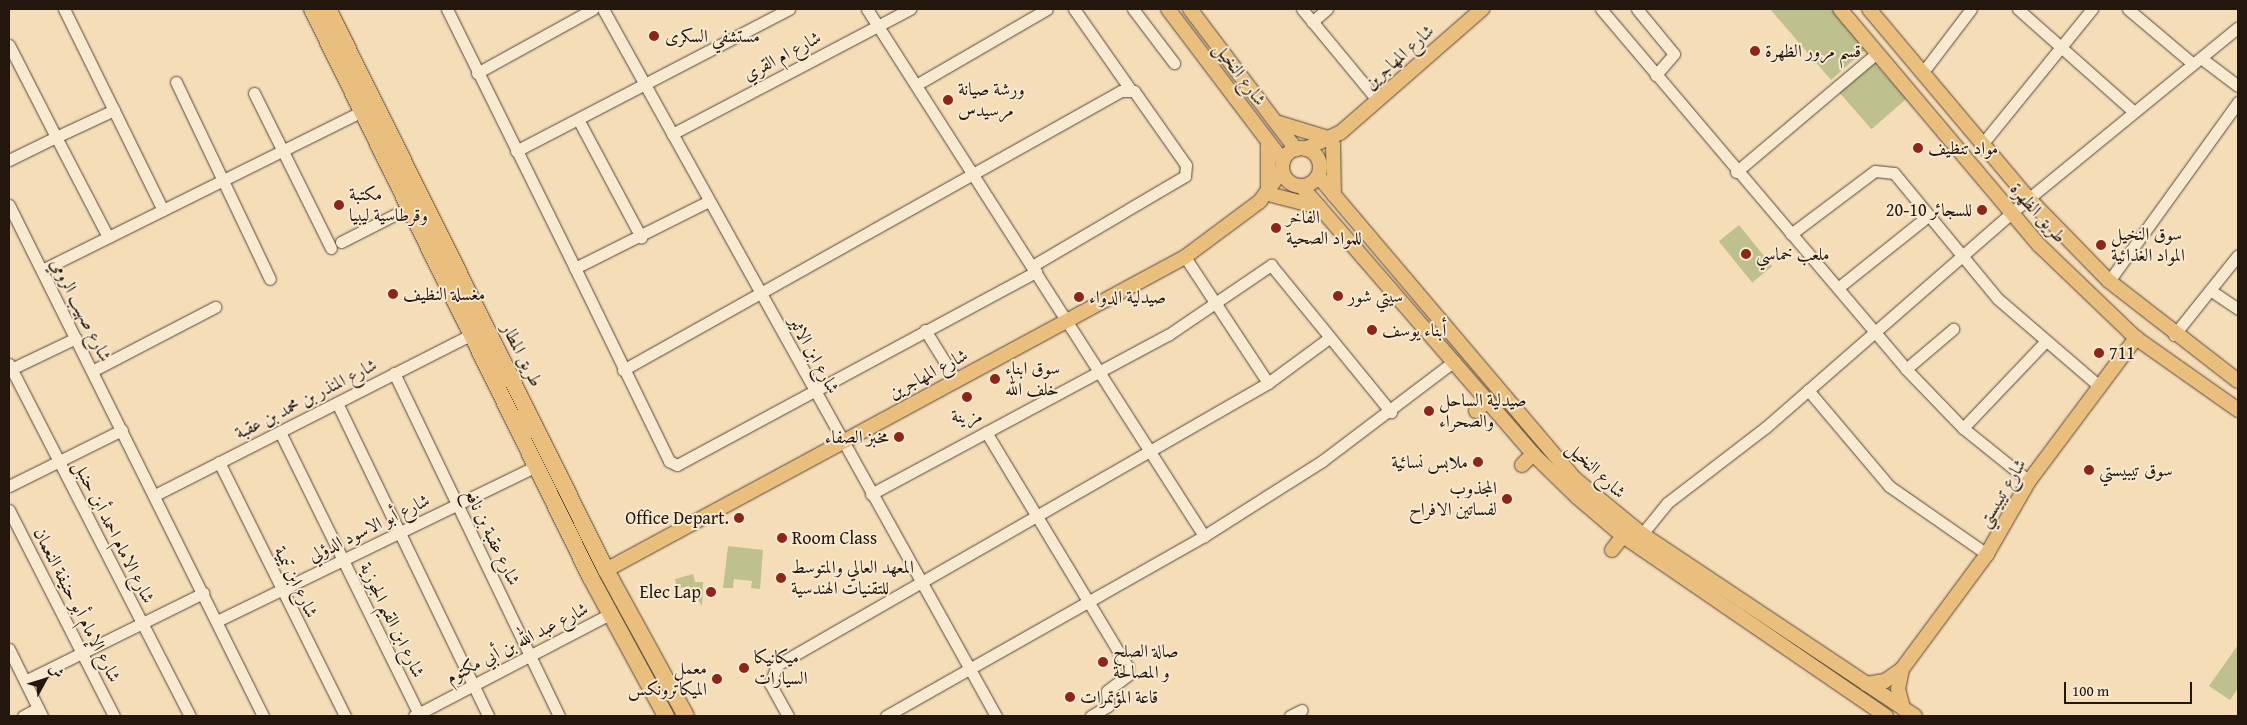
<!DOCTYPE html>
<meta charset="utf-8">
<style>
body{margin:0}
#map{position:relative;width:2247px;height:725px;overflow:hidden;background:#f5ddb8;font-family:"Gentium Book Plus",Amiri,serif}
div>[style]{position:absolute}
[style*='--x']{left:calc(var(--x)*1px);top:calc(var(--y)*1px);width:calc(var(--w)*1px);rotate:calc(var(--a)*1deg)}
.green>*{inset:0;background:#bec08d;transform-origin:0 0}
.roads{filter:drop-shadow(0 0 1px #574838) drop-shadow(0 0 1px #574838)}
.minor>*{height:11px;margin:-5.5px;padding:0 5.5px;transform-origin:5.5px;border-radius:5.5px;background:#f8e9d1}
.major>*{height:14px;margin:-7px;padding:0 7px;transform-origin:7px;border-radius:7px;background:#eabe7c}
.major>.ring{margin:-7px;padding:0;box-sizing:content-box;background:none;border:14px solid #eabe7c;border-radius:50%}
.highway>*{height:16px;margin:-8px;padding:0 8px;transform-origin:8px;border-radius:8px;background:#eabe7c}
.dots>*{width:14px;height:14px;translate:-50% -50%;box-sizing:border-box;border:2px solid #f8e9d1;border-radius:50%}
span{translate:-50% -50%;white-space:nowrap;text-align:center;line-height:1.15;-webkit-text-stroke:4px #f8e9d1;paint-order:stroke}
.poi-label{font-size:18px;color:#22160d}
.left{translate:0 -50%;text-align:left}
.right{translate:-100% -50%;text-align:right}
.street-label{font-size:18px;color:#22160d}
.frame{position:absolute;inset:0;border:10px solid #22160d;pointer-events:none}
.north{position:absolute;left:20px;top:655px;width:50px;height:50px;-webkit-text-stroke:4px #f8e9d1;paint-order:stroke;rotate:51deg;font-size:14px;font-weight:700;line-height:20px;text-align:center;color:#22160d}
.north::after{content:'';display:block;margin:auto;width:18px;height:22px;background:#22160d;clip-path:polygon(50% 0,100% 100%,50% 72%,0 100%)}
.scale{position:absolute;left:2064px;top:682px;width:128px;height:22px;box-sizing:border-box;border:2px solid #22160d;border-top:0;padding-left:6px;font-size:15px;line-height:18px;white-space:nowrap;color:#22160d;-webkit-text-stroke:4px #f8e9d1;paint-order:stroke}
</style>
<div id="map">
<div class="green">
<div style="clip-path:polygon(1770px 9px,1832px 9px,1866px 49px,1831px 80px)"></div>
<div style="left:1874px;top:62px;width:49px;height:46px;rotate:49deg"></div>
<div style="left:1739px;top:225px;width:53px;height:26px;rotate:51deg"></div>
<div style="clip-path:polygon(728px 546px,763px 550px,760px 589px,751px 588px,752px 581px,734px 579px,733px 588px,723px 588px)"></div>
<div style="clip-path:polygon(693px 574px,695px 582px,703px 582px,702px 606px,689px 586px,677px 589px,675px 579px)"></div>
<div style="clip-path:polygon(2238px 645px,2238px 688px,2230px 700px,2209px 686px)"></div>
</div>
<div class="roads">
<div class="minor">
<div style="--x:64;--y:9;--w:224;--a:63.8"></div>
<div style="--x:447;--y:9;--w:289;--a:63.7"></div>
<div style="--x:575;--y:268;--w:150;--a:-26.6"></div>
<div style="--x:603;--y:9;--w:809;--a:60.93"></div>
<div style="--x:867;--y:9;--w:626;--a:57.4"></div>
<div style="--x:1074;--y:9;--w:98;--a:55"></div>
<div style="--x:1133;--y:9;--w:68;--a:52.8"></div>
<div style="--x:1302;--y:9;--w:119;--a:50.4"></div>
<div style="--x:1601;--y:9;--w:472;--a:49.7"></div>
<div style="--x:1906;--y:369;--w:82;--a:46"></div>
<div style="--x:1963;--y:428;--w:85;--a:38.8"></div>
<div style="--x:1637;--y:9;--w:58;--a:50.6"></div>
<div style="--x:1674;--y:54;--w:28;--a:131"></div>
<div style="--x:2018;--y:9;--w:155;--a:41.6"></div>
<div style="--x:2128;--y:9;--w:85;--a:40.2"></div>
<div style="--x:1312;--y:22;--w:20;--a:-41"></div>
<div style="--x:9;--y:45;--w:103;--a:62.9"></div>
<div style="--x:56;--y:137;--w:64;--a:-25"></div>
<div style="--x:2201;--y:58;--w:46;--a:37.1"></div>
<div style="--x:1923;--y:72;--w:79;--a:-52.7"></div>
<div style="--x:477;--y:73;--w:132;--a:-28.9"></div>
<div style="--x:176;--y:82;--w:218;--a:64.5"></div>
<div style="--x:916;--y:85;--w:151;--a:-30.1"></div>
<div style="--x:254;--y:93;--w:173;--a:63.6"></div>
<div style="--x:579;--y:121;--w:132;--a:61.9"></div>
<div style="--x:672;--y:134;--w:269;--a:-27.7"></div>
<div style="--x:1983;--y:143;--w:173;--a:-50.9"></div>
<div style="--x:516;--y:151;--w:308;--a:-27.5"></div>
<div style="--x:9;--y:160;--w:52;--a:-26.1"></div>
<div style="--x:56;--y:137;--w:113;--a:62.5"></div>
<div style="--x:1736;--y:172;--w:185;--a:-40.2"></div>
<div style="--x:9;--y:205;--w:571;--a:63.57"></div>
<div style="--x:1791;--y:234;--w:105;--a:-36.9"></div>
<div style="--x:1875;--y:171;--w:19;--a:6"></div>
<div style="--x:1894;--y:173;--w:163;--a:50.5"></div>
<div style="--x:1998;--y:299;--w:133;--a:40.7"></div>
<div style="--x:341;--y:242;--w:77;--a:-26.9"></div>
<div style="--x:1185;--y:257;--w:151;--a:56.6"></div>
<div style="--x:1268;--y:383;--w:76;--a:-36.4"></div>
<div style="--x:575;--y:268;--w:215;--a:64"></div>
<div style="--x:669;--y:461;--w:9;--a:27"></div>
<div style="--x:677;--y:465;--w:408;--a:-28.3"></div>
<div style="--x:42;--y:270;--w:358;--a:-26.4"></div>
<div style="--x:2109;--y:281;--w:221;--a:-54.2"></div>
<div style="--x:1839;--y:287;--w:114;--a:-38.6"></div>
<div style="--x:2210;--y:290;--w:34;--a:34"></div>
<div style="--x:925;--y:330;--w:59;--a:58.2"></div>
<div style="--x:2174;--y:335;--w:102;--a:-51.3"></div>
<div style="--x:9;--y:364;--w:396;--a:62.8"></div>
<div style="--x:1906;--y:369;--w:62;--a:-40.4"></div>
<div style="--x:9;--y:370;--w:74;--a:-25.5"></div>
<div style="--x:623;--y:370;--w:571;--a:-29.26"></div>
<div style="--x:1121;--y:91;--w:13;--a:0"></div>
<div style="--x:1134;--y:91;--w:90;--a:54.9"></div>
<div style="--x:1186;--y:165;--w:11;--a:95"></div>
<div style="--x:1185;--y:176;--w:178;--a:149.5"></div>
<div style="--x:92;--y:371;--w:139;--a:-27.5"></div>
<div style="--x:394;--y:373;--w:381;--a:64.3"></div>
<div style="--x:1808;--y:390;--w:126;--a:49.8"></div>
<div style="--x:1889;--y:486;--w:119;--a:34.8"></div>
<div style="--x:337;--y:403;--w:348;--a:64.2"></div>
<div style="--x:1963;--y:428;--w:117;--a:-46.4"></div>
<div style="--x:280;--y:432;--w:317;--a:63.8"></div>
<div style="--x:986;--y:432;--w:275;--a:58.9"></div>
<div style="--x:1128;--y:667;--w:8;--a:90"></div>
<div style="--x:1128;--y:675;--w:26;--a:143"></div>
<div style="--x:1107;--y:691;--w:15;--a:86"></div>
<div style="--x:1108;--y:706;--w:20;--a:150"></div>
<div style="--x:219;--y:462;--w:284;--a:63.6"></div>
<div style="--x:9;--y:486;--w:126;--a:-26.4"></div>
<div style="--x:871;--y:494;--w:337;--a:-28.2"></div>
<div style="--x:1168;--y:335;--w:125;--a:-34.2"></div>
<div style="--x:1271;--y:265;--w:190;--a:50.8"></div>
<div style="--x:155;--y:495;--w:356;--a:-26.9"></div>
<div style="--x:9;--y:510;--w:231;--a:63"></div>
<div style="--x:1642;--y:534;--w:40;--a:-51"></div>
<div style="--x:1667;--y:503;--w:125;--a:-37.5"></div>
<div style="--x:1766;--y:427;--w:325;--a:-41.1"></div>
<div style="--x:2011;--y:213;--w:293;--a:-39.3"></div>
<div style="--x:217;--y:621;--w:355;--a:-25.9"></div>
<div style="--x:9;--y:649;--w:75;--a:63.8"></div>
<div style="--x:25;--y:681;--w:199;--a:-26.3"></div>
<div style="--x:23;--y:716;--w:17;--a:-28"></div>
<div style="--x:414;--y:716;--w:221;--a:-27.5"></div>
<div style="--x:788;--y:716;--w:37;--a:-119"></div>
<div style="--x:770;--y:684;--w:20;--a:-70"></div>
<div style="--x:777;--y:665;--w:566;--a:-29.87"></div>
<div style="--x:886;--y:716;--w:365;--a:-29.5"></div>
<div style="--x:1204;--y:536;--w:140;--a:-32.4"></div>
<div style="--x:1322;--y:461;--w:166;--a:-37.1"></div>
<div style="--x:1290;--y:716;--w:13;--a:-27"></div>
</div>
<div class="major">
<div style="--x:1168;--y:9;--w:191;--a:52.9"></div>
<div style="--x:1190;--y:9;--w:176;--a:52.9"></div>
<div style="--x:1840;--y:9;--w:309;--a:49.9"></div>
<div style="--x:2039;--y:245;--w:134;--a:43.8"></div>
<div style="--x:2136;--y:338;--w:125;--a:35.2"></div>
<div style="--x:1869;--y:9;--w:248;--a:49.9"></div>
<div style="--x:2029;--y:199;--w:115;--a:45.7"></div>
<div style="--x:2109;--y:281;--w:163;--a:37.8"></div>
<div style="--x:1279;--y:123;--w:51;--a:17"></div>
<div style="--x:1333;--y:144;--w:51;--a:88.9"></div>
<div class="ring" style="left:1282px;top:148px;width:24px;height:24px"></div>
<div style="--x:1305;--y:149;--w:38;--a:-25"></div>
<div style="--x:1340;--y:133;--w:189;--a:-41.1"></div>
<div style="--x:1318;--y:176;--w:397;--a:49.7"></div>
<div style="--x:1575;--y:479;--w:87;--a:39.4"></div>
<div style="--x:1642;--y:534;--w:328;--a:33.7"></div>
<div style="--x:1302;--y:187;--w:353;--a:49.1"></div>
<div style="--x:1533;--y:454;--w:62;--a:44.3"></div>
<div style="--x:1577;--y:497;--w:60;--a:40.3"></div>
<div style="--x:1623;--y:536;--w:319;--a:34.4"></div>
<div style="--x:1268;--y:189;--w:46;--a:-90"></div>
<div style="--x:1272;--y:195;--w:49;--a:14.3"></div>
<div style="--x:1476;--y:411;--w:15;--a:-42"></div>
<div style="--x:1522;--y:465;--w:16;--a:-45"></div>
<div style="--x:1612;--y:550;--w:28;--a:-52"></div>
<div style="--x:606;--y:570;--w:658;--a:-28.4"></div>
<div style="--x:1185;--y:257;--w:94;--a:-36.7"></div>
<div style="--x:1260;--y:201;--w:37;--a:-54"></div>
<div style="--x:1902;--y:669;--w:20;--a:101"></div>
<div style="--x:1898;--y:689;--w:20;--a:75"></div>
<div style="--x:1866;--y:684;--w:19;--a:-9"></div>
<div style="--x:1885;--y:681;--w:21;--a:-35"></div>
<div style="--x:1902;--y:669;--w:143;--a:-53.5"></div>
<div style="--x:1987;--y:554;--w:84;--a:-60.1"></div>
<div style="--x:2029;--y:481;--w:179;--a:-53.2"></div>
</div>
<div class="highway">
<div style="--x:312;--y:9;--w:634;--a:63.88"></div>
<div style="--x:591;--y:578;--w:157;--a:61.5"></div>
<div style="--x:328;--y:9;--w:626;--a:63.64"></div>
<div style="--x:606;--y:570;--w:166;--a:61.3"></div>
</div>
</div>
<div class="dots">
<div style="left:654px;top:36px;background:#8f2418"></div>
<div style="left:1755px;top:51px;background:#8f2418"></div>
<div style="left:948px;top:100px;background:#8f2418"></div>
<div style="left:1918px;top:148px;background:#8f2418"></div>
<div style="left:339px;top:205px;background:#8f2418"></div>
<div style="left:1982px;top:210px;background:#8f2418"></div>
<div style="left:1276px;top:228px;background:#8f2418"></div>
<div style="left:2101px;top:245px;background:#8f2418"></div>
<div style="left:1746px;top:254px;background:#8f2418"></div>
<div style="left:393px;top:294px;background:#8f2418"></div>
<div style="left:1338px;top:296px;background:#8f2418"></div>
<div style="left:1079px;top:297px;background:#8f2418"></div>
<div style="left:1372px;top:330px;background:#8f2418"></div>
<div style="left:2099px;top:353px;background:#8f2418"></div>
<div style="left:995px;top:379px;background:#8f2418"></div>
<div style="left:967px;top:397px;background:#8f2418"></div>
<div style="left:1429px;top:411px;background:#8f2418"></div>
<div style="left:899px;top:437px;background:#8f2418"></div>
<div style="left:1478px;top:462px;background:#8f2418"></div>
<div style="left:2089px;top:470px;background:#8f2418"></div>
<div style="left:1507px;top:499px;background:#8f2418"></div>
<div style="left:739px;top:518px;background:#8f2418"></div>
<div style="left:782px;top:538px;background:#8f2418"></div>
<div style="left:781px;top:578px;background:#8f2418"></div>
<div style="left:711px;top:592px;background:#8f2418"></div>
<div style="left:1103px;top:662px;background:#8f2418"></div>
<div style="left:744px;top:668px;background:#8f2418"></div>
<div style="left:717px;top:679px;background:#8f2418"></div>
<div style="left:1070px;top:697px;background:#8f2418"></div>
</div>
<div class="poi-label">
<span class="left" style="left:665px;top:36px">مستشفي السكرى</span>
<span class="left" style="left:1765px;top:51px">قسم مرور الظهرة</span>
<span class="left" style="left:958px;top:100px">ورشة صيانة<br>مرسيدس</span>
<span class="left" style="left:1928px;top:148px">مواد تنظيف</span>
<span class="left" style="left:349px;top:205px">مكتبة<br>وقرطاسية ليبيا</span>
<span class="right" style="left:1972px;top:210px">20-10 للسجائر</span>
<span class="left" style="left:1286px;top:228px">الفاخر<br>للمواد الصحية</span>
<span class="left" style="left:2111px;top:245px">سوق النخيل<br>المواد الغذائية</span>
<span class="left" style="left:1756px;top:254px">ملعب خماسي</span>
<span class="left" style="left:403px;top:294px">مغسلة النظيف</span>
<span class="left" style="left:1348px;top:296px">سيتي شور</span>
<span class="left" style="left:1089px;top:297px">صيدلية الدواء</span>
<span class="left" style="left:1382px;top:330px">أبناء يوسف</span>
<span class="left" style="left:2109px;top:353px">711</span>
<span class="left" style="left:1005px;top:379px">سوق ابناء<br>خلف الله</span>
<span class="left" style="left:1439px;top:411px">صيدلية الساحل<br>والصحراء</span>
<span style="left:967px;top:416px">مزينة</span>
<span class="right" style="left:889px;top:437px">مخبز الصفاء</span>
<span class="right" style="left:1468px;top:462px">ملابس نسائية</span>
<span class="left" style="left:2099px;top:470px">سوق تيبيستي</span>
<span class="right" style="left:1497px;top:499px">المجذوب<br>لفساتين الافراح</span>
<span class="right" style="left:729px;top:518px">Office Depart.</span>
<span class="left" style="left:792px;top:538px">Room Class</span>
<span class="left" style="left:791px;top:578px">المعهد العالي والمتوسط<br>للتقنيات الهندسية</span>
<span class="right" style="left:701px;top:592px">Elec Lap</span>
<span class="left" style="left:1113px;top:662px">صالة الصلح<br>و المصالحة</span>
<span class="left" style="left:754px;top:668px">ميكانيكا<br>السيارات</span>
<span class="right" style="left:707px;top:679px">معمل<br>الميكاترونكس</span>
<span class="left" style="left:1080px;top:697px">قاعة المؤتمرات</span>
</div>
<div class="street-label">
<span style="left:782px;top:56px;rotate:-28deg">شارع ام القري</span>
<span style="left:1399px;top:57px;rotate:-42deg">شارع المهاجرين</span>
<span style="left:1240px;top:74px;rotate:53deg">شارع النخيل</span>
<span style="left:2038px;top:213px;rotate:48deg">طريق الظهرة</span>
<span style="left:81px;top:310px;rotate:63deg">شارع صهيب الرومي</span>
<span style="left:522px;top:355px;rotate:63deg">طريق المطار</span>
<span style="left:814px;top:355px;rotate:61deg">شارع ابن الاثير</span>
<span style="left:928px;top:374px;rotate:-28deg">شارع المهاجرين</span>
<span style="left:306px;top:399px;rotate:-27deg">شارع المنذر بن محمد بن عقبة</span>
<span style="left:1596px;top:470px;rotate:43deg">شارع النخيل</span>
<span style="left:2002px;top:493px;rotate:-59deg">شارع تيبيستي</span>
<span style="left:369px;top:528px;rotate:-26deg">شارع أبو الاسود الدؤلي</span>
<span style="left:114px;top:532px;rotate:63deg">شارع الامام احمد أبن حنبل</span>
<span style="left:492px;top:537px;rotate:64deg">شارع عقبة بن نافع</span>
<span style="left:296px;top:582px;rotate:64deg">شارع ابن تيمية</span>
<span style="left:77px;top:605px;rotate:63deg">شارع الإمام أبو حنيفة النعمان</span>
<span style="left:392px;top:620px;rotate:64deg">شارع ابن القيم الجوزية</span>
<span style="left:517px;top:643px;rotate:-27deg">شارع عبد الله بن أبي مكتوم</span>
</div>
<div class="frame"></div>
<div class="north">ش</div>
<div class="scale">100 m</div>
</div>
